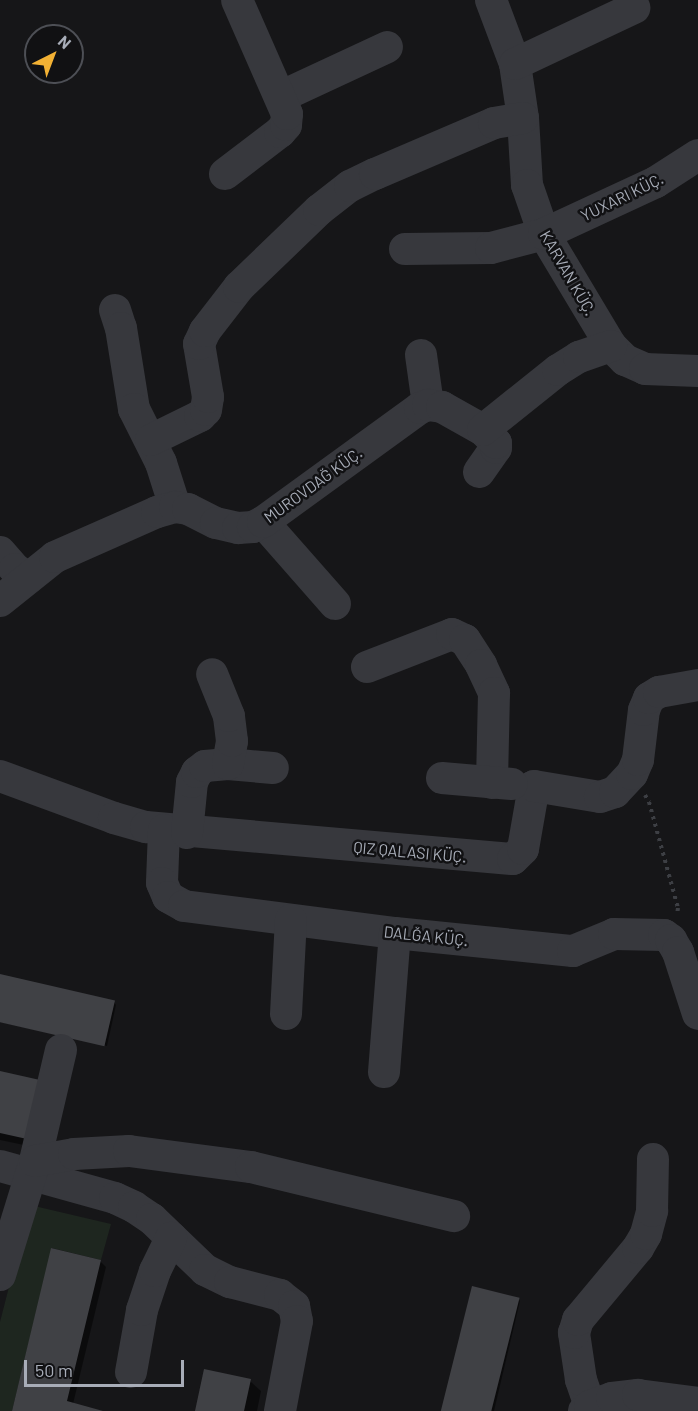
<!DOCTYPE html>
<meta charset="utf-8">
<style>
body{margin:0}
#map{position:relative;width:698px;height:1411px;overflow:hidden;background:#161618;font-family:Barlow,sans-serif}
div>[style]{position:absolute}
[style*='--x']{left:calc(var(--x)*1px);top:calc(var(--y)*1px);width:calc(var(--w)*1px);rotate:calc(var(--a)*1deg)}
.green>*{inset:0;background:#1e261f}
.shadow>*{inset:0;background:#0007}
.building>*{inset:0;background:#404145;transform-origin:0 0}
.path>*{height:4px;margin-top:-2px;transform-origin:0;background:repeating-linear-gradient(90deg,#3d3f44 0 3px,transparent 0 7.5px)}
.minor>*{height:32px;margin:-16px;padding:0 16px;transform-origin:16px;border-radius:16px;background:#37383d}
span{translate:-50% -50%;white-space:nowrap;text-align:center;line-height:1.15;-webkit-text-stroke:5px #111113;paint-order:stroke}
.street-label{font-size:16px;color:#a8adb8}
.north{position:absolute;left:24px;top:24px;width:60px;height:60px;box-sizing:border-box;background:#111113;border:2px solid #4d4f55;border-radius:50%;rotate:42deg;font-size:16px;font-weight:700;line-height:24px;text-align:center;color:#a8adb8}
.north::after{content:'';display:block;margin:auto;width:21px;height:27px;background:#f2b134;clip-path:polygon(50% 0,100% 100%,50% 72%,0 100%)}
.scale{position:absolute;left:24px;top:1360px;width:160px;height:27px;box-sizing:border-box;border:3px solid #a8adb8;border-top:0;padding-left:8px;font-size:18px;line-height:21px;white-space:nowrap;color:#a8adb8;-webkit-text-stroke:4px #111113;paint-order:stroke}
</style>
<div id="map">
<div class="green">
<div style="clip-path:polygon(30px 1205px,111px 1224px,101px 1260px,52px 1248px,12px 1411px,0 1411px,0 1322px)"></div>
</div>
<div class="shadow">
<div style="clip-path:polygon(0 976px,114px 1002px,116px 1005px,107px 1046px,0 1022px)"></div>
<div style="clip-path:polygon(0 1072px,38px 1148px,0 1140px)"></div>
<div style="clip-path:polygon(100px 1261px,106px 1267px,73px 1404px,100px 1411px,14px 1411px)"></div>
<div style="clip-path:polygon(518px 1299px,520px 1301px,494px 1411px,444px 1411px)"></div>
<div style="clip-path:polygon(250px 1381px,261px 1391px,257px 1411px,197px 1411px)"></div>
</div>
<div class="building">
<div style="left:0;top:974px;width:118px;height:47px;rotate:13deg"></div>
<div style="clip-path:polygon(0 1071px,40px 1080px,27px 1139px,0 1133px)"></div>
<div style="clip-path:polygon(51px 1248px,101px 1260px,67px 1401px,103px 1411px,12px 1411px)"></div>
<div style="left:472px;top:1286px;width:49px;height:129px;rotate:14deg"></div>
<div style="clip-path:polygon(204px 1369px,251px 1379px,244px 1411px,195px 1411px)"></div>
</div>
<div class="path">
<div style="--x:645;--y:795;--w:8;--a:60"></div>
<div style="--x:649;--y:802;--w:110;--a:74.7"></div>
<div style="--x:678;--y:908;--w:6;--a:99"></div>
</div>
<div class="minor">
<div style="--x:491;--y:0;--w:68;--a:69.4"></div>
<div style="--x:515;--y:64;--w:55;--a:81.6"></div>
<div style="--x:523;--y:118;--w:67;--a:86.6"></div>
<div style="--x:527;--y:185;--w:52;--a:70.9"></div>
<div style="--x:544;--y:234;--w:131;--a:59.1"></div>
<div style="--x:611;--y:346;--w:20;--a:45"></div>
<div style="--x:625;--y:360;--w:22;--a:24"></div>
<div style="--x:645;--y:369;--w:53;--a:2.2"></div>
<div style="--x:515;--y:64;--w:132;--a:-25.2"></div>
<div style="--x:280;--y:97;--w:118;--a:-25"></div>
<div style="--x:225;--y:174;--w:69;--a:-37.4"></div>
<div style="--x:280;--y:132;--w:9;--a:-49"></div>
<div style="--x:286;--y:125;--w:11;--a:-85"></div>
<div style="--x:287;--y:114;--w:124;--a:-113.7"></div>
<div style="--x:405;--y:249;--w:86;--a:-0.7"></div>
<div style="--x:491;--y:248;--w:55;--a:-14.8"></div>
<div style="--x:544;--y:234;--w:123;--a:-24.9"></div>
<div style="--x:656;--y:182;--w:50;--a:-32.7"></div>
<div style="--x:115;--y:310;--w:19;--a:72"></div>
<div style="--x:121;--y:328;--w:82;--a:80.9"></div>
<div style="--x:134;--y:409;--w:60;--a:63.4"></div>
<div style="--x:161;--y:463;--w:46;--a:72.3"></div>
<div style="--x:421;--y:355;--w:50;--a:82"></div>
<div style="--x:151;--y:440;--w:55;--a:-26.1"></div>
<div style="--x:200;--y:416;--w:8;--a:-45"></div>
<div style="--x:206;--y:410;--w:13;--a:-81"></div>
<div style="--x:208;--y:397;--w:54;--a:-99.6"></div>
<div style="--x:199;--y:344;--w:14;--a:-65"></div>
<div style="--x:205;--y:331;--w:56;--a:-52.3"></div>
<div style="--x:239;--y:287;--w:111;--a:-43.9"></div>
<div style="--x:319;--y:210;--w:39;--a:-38"></div>
<div style="--x:350;--y:186;--w:28;--a:-26"></div>
<div style="--x:375;--y:174;--w:129;--a:-23.2"></div>
<div style="--x:494;--y:123;--w:29;--a:-10"></div>
<div style="--x:479;--y:472;--w:29;--a:-55"></div>
<div style="--x:496;--y:448;--w:5;--a:-90"></div>
<div style="--x:496;--y:443;--w:18;--a:-135"></div>
<div style="--x:263;--y:522;--w:109;--a:48.7"></div>
<div style="--x:0;--y:552;--w:23;--a:49"></div>
<div style="--x:15;--y:569;--w:16;--a:35"></div>
<div style="--x:0;--y:601;--w:70;--a:-38.7"></div>
<div style="--x:55;--y:557;--w:111;--a:-23.8"></div>
<div style="--x:157;--y:512;--w:19;--a:-16"></div>
<div style="--x:175;--y:507;--w:13;--a:9"></div>
<div style="--x:188;--y:509;--w:31;--a:27"></div>
<div style="--x:216;--y:523;--w:23;--a:13"></div>
<div style="--x:238;--y:528;--w:15;--a:-4"></div>
<div style="--x:253;--y:527;--w:11;--a:-27"></div>
<div style="--x:263;--y:522;--w:194;--a:-36"></div>
<div style="--x:420;--y:408;--w:9;--a:-21"></div>
<div style="--x:428;--y:405;--w:14;--a:8"></div>
<div style="--x:442;--y:407;--w:47;--a:29.3"></div>
<div style="--x:483;--y:430;--w:96;--a:-38.7"></div>
<div style="--x:558;--y:370;--w:25;--a:-32"></div>
<div style="--x:579;--y:357;--w:34;--a:-19"></div>
<div style="--x:367;--y:667;--w:91;--a:-21.2"></div>
<div style="--x:452;--y:634;--w:14;--a:25"></div>
<div style="--x:465;--y:640;--w:30;--a:57"></div>
<div style="--x:481;--y:665;--w:31;--a:65"></div>
<div style="--x:494;--y:693;--w:90;--a:91.3"></div>
<div style="--x:228;--y:764;--w:45;--a:5.1"></div>
<div style="--x:0;--y:776;--w:121;--a:20.2"></div>
<div style="--x:114;--y:818;--w:33;--a:16"></div>
<div style="--x:146;--y:827;--w:368;--a:5"></div>
<div style="--x:513;--y:859;--w:14;--a:-45"></div>
<div style="--x:523;--y:849;--w:64;--a:-80.1"></div>
<div style="--x:534;--y:786;--w:67;--a:9.5"></div>
<div style="--x:600;--y:797;--w:16;--a:-18"></div>
<div style="--x:615;--y:792;--w:25;--a:-47"></div>
<div style="--x:632;--y:774;--w:15;--a:-67"></div>
<div style="--x:638;--y:760;--w:50;--a:-83.2"></div>
<div style="--x:644;--y:710;--w:13;--a:-67"></div>
<div style="--x:649;--y:698;--w:12;--a:-31"></div>
<div style="--x:659;--y:692;--w:40;--a:-10"></div>
<div style="--x:442;--y:778;--w:70;--a:4.9"></div>
<div style="--x:164;--y:830;--w:53;--a:92.2"></div>
<div style="--x:162;--y:883;--w:15;--a:67"></div>
<div style="--x:168;--y:897;--w:18;--a:29"></div>
<div style="--x:184;--y:906;--w:213;--a:7.3"></div>
<div style="--x:395;--y:933;--w:179;--a:5.8"></div>
<div style="--x:573;--y:951;--w:44;--a:-22.5"></div>
<div style="--x:614;--y:934;--w:50;--a:1.1"></div>
<div style="--x:664;--y:935;--w:9;--a:36"></div>
<div style="--x:671;--y:940;--w:14;--a:60"></div>
<div style="--x:678;--y:952;--w:65;--a:72.1"></div>
<div style="--x:187;--y:833;--w:51;--a:-84.4"></div>
<div style="--x:192;--y:782;--w:11;--a:-63"></div>
<div style="--x:197;--y:772;--w:10;--a:-37"></div>
<div style="--x:205;--y:766;--w:23;--a:-5"></div>
<div style="--x:228;--y:764;--w:23;--a:-80"></div>
<div style="--x:232;--y:741;--w:25;--a:-97"></div>
<div style="--x:229;--y:716;--w:45;--a:-112"></div>
<div style="--x:286;--y:1014;--w:94;--a:-87"></div>
<div style="--x:384;--y:1072;--w:139;--a:-85.5"></div>
<div style="--x:35;--y:1161;--w:114;--a:-76.8"></div>
<div style="--x:0;--y:1166;--w:119;--a:15.5"></div>
<div style="--x:115;--y:1198;--w:21;--a:25"></div>
<div style="--x:134;--y:1207;--w:22;--a:34"></div>
<div style="--x:152;--y:1219;--w:74;--a:43.9"></div>
<div style="--x:205;--y:1270;--w:28;--a:26"></div>
<div style="--x:230;--y:1282;--w:52;--a:14.6"></div>
<div style="--x:280;--y:1295;--w:18;--a:38"></div>
<div style="--x:294;--y:1306;--w:15;--a:79"></div>
<div style="--x:297;--y:1321;--w:92;--a:100.7"></div>
<div style="--x:0;--y:1275;--w:119;--a:-72.9"></div>
<div style="--x:35;--y:1161;--w:40;--a:-10"></div>
<div style="--x:74;--y:1154;--w:55;--a:-3.1"></div>
<div style="--x:129;--y:1151;--w:123;--a:7.5"></div>
<div style="--x:251;--y:1167;--w:209;--a:13.6"></div>
<div style="--x:131;--y:1372;--w:63;--a:-79.9"></div>
<div style="--x:142;--y:1310;--w:41;--a:-71.6"></div>
<div style="--x:155;--y:1271;--w:37;--a:-64"></div>
<div style="--x:590;--y:1406;--w:28;--a:-109"></div>
<div style="--x:581;--y:1380;--w:48;--a:-98.5"></div>
<div style="--x:574;--y:1333;--w:14;--a:-73"></div>
<div style="--x:578;--y:1320;--w:94;--a:-50.2"></div>
<div style="--x:638;--y:1248;--w:16;--a:-60"></div>
<div style="--x:646;--y:1234;--w:24;--a:-75"></div>
<div style="--x:652;--y:1211;--w:52;--a:-88.9"></div>
<div style="--x:584;--y:1411;--w:8;--a:-40"></div>
<div style="--x:590;--y:1406;--w:23;--a:-20"></div>
<div style="--x:612;--y:1398;--w:26;--a:-7"></div>
<div style="--x:638;--y:1395;--w:61;--a:7.6"></div>
</div>
<div class="street-label">
<span style="left:622px;top:197px;rotate:-26deg">YUXARI KÜÇ.</span>
<span style="left:568px;top:273px;rotate:60deg">KARVAN KÜÇ.</span>
<span style="left:313px;top:485px;rotate:-36deg">MUROVDAĞ KÜÇ.</span>
<span style="left:410px;top:852px;rotate:5deg">QIZ QALASI KÜÇ.</span>
<span style="left:426px;top:936px;rotate:6deg">DALĞA KÜÇ.</span>
</div>
<div class="north">N</div>
<div class="scale">50 m</div>
</div>
